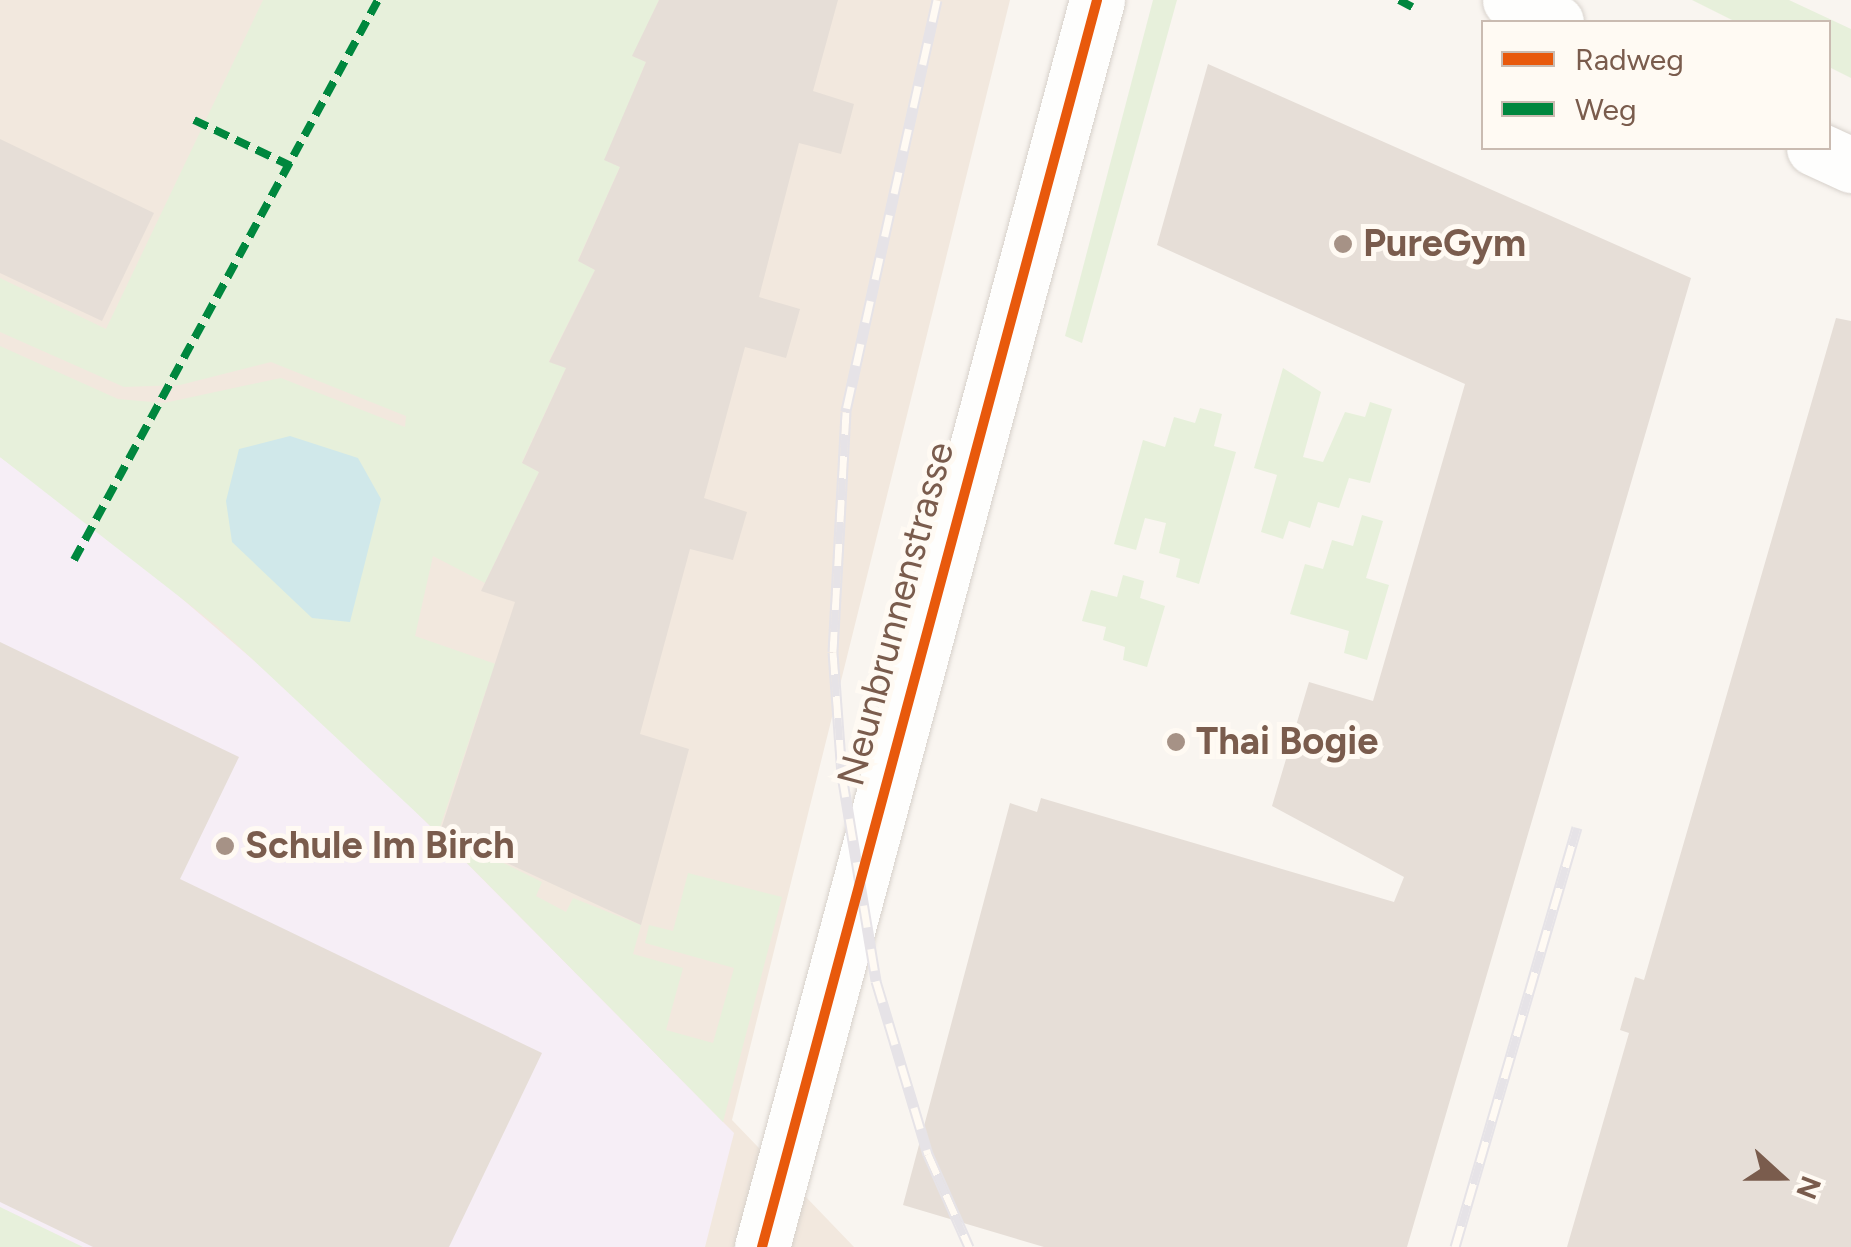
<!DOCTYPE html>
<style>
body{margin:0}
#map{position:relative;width:1851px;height:1247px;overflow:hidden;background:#f9f5f0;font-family:Figtree,sans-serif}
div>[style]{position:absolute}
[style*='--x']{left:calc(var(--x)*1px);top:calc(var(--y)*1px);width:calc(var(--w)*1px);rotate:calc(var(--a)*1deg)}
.residential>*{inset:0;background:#f2e8de}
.education>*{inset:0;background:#f6eef6}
.green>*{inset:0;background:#e7f0db}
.water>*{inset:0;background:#d0e8ea}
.building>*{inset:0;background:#e6ded7}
.roads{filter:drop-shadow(0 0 2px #d7d1cb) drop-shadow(0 0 2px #d7d1cb)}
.minor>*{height:55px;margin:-27.5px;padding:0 27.5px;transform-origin:27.5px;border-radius:27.5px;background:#fefefd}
.rail>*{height:11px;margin-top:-5.5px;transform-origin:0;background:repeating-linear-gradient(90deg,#fffaf3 0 22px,#e6e3e7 0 44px);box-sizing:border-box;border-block:2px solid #e6e3e7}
.quiet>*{height:8px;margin-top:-4px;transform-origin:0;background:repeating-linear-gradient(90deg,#00873e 0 15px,transparent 0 23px)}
.cycleway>*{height:10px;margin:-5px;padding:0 5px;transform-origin:5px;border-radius:5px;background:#e8590c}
.dots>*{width:28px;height:28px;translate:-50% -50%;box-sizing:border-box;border:5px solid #fffaf3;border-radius:50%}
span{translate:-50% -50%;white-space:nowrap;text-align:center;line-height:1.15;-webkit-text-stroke:10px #fffaf3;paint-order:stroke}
.poi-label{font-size:38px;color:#7a5c4d;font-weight:700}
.left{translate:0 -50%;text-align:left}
.street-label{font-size:38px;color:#7a5c4d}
.legend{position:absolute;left:1481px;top:20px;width:350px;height:130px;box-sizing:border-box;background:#fffaf3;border:2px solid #cabbb1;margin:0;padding:12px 18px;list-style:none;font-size:30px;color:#7a5c4d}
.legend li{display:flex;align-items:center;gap:20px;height:50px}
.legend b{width:50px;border:2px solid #cabbb1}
.north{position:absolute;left:1731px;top:1127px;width:100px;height:100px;-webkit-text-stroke:8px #fffaf3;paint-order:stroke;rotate:111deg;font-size:28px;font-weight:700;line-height:40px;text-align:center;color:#7a5c4d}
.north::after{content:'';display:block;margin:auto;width:35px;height:45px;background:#7a5c4d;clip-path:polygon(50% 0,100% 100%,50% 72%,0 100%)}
</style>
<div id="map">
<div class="residential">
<div style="clip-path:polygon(0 0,1010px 0,732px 1120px,854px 1247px,0 1247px)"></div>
</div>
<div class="education">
<div style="clip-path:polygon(0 457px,116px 542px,335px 730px,734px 1133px,705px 1247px,0 1247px)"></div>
</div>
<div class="green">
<div style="clip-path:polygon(263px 0,659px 0,633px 56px,646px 62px,605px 160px,620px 167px,578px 260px,595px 270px,549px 361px,566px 368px,522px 462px,539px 472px,485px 583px,433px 556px,415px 636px,510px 669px,486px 690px,438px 833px,217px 626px,0 457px,0 346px,118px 399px,164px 403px,281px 378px,405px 427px,406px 416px,271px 362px,180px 385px,124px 387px,0 332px,0 278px,106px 329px)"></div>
<div style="clip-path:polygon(1153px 0,1177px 0,1082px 343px,1065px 336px)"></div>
<div style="clip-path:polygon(1692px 0,1789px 0,1851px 29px,1851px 78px,1829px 67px,1828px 22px,1736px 22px)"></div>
<div style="clip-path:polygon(1283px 368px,1321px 392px,1303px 457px,1323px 462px,1345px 412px,1365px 417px,1370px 402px,1392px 409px,1370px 483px,1349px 478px,1339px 508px,1318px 502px,1310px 528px,1289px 521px,1283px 539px,1261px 532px,1277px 475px,1254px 468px)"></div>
<div style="clip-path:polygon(1200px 408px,1222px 414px,1214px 446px,1236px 452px,1199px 584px,1176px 577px,1180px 559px,1159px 553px,1166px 523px,1145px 518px,1136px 550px,1114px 544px,1143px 440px,1165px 447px,1174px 417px,1195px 423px)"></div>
<div style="clip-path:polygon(1362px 515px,1383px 521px,1366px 578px,1389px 585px,1367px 660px,1344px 653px,1349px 631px,1290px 614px,1305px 564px,1323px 569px,1332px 540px,1353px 546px)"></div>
<div style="clip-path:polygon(1123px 575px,1144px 581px,1140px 598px,1165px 606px,1147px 667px,1123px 660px,1125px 647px,1103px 640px,1106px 627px,1082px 621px,1091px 590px,1117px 597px)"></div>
<div style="clip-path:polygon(469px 846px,542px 882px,536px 896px,566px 912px,573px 898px,641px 925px,633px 954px,683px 968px,666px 1030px,713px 1043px,734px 968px,645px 943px,649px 925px,673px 931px,688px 873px,782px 897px,723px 1122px,463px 859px)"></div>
<div style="clip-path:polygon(0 1207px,83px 1247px,0 1247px)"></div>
</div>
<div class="water">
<div style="clip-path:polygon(290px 436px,358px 458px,381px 499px,350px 622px,312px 618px,232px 542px,226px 501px,239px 449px)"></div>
</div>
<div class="building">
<div style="clip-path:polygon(659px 0,838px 0,813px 91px,854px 104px,841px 154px,799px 143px,759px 297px,800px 309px,786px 358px,745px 347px,704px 498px,747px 512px,733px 560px,690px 549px,640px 734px,689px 749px,641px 925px,440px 832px,515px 602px,481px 591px,539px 472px,522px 463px,566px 368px,549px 362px,595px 270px,578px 261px,620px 167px,604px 160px,646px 62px,632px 56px)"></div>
<div style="clip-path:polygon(1208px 64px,1691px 278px,1407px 1247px,1044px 1247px,903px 1205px,1010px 803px,1037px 812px,1041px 798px,1394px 902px,1404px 877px,1272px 806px,1309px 682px,1373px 701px,1465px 384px,1157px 245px)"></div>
<div style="clip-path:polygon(0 139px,154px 213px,102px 321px,0 273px)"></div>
<div style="clip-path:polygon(1836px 318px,1851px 321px,1851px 1247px,1567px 1247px,1629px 1033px,1620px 1030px,1635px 977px,1644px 980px)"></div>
<div style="clip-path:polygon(0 642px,239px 757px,180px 879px,542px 1053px,449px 1247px,93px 1247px,0 1202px)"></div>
</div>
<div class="roads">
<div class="minor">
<div style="--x:1510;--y:0;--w:51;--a:25.6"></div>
<div style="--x:1814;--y:148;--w:41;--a:24.7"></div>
<div style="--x:762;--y:1247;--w:1291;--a:-74.96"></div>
</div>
</div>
<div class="rail">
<div style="--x:937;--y:0;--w:422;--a:102.5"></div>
<div style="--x:846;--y:412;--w:240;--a:93.1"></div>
<div style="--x:833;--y:652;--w:123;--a:85.8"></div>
<div style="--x:842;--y:775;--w:209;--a:80.6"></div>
<div style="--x:876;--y:981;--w:181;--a:73.3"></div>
<div style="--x:928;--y:1154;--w:102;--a:66.2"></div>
<div style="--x:1455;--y:1247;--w:437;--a:-73.8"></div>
</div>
<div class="quiet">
<div style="--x:1399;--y:0;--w:15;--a:28"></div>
<div style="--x:194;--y:120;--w:107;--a:25.4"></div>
<div style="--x:74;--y:560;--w:637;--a:-61.5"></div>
</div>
<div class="cycleway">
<div style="--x:762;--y:1247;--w:1291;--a:-74.96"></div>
</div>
<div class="dots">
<div style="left:1343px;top:244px;background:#a69286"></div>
<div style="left:1176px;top:742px;background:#a69286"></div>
<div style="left:225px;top:846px;background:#a69286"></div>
</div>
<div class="poi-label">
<span class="left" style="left:1363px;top:244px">PureGym</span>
<span class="left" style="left:1196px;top:742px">Thai Bogie</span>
<span class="left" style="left:245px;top:846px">Schule Im Birch</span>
</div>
<div class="street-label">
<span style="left:896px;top:614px;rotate:-75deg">Neunbrunnenstrasse</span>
</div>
<ul class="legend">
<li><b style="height:12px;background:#e8590c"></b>Radweg</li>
<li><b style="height:12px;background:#00873e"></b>Weg</li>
</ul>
<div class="north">N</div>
</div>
